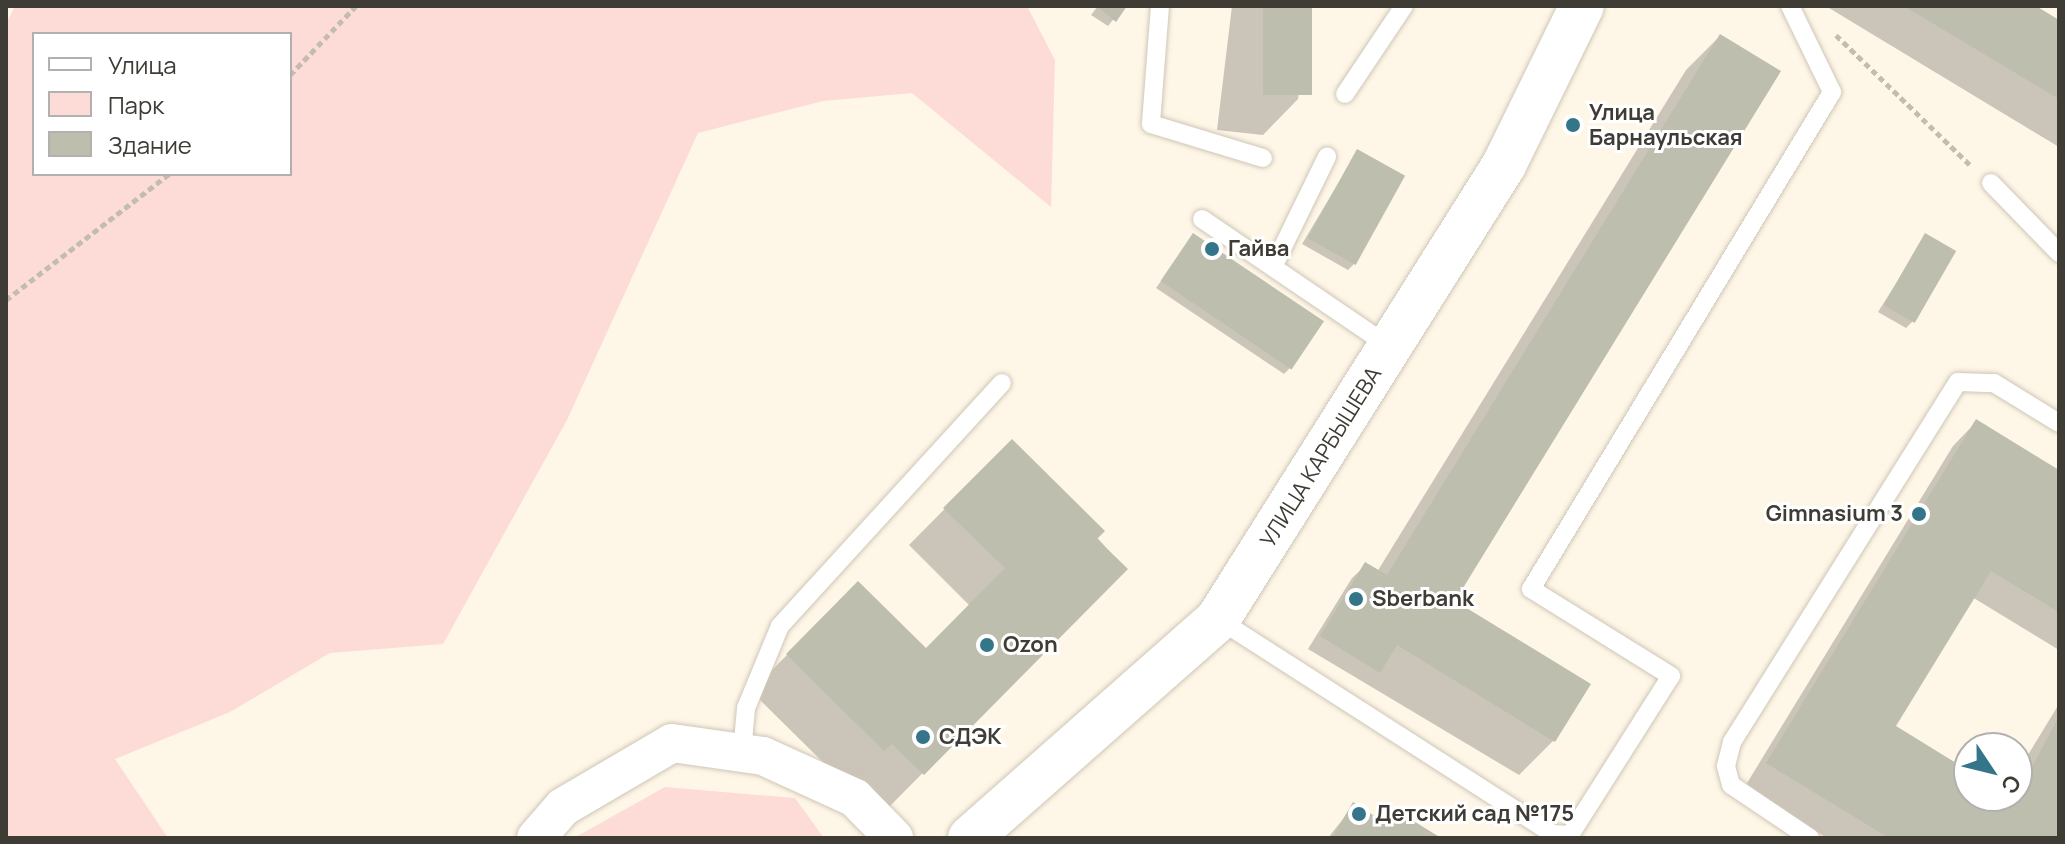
<!DOCTYPE html>
<meta charset="utf-8">
<style>
body{margin:0}
#map{position:relative;width:2065px;height:844px;overflow:hidden;background:#fef6e6;font-family:Manrope,sans-serif}
div>[style]{position:absolute}
[style*='--x']{left:calc(var(--x)*1px);top:calc(var(--y)*1px);width:calc(var(--w)*1px);rotate:calc(var(--a)*1deg)}
.green>*{inset:0;background:#fddcd7}
.shadow>*{inset:0;background:#0003}
.building>*{inset:0;background:#bdbeae;transform-origin:0 0}
.path>*{height:5px;margin-top:-2.5px;transform-origin:0;background:repeating-linear-gradient(90deg,#c3bdb0 0 6px,transparent 0 10px)}
.roads{filter:drop-shadow(0 0 2px #cec6b7) drop-shadow(0 0 2px #cec6b7)}
.lane>*{height:18px;margin:-9px;padding:0 9px;transform-origin:9px;border-radius:9px;background:#fff}
.street>*{height:38px;margin:-19px;padding:0 19px;transform-origin:19px;border-radius:19px;background:#fff}
.secondary>*{height:44px;margin:-22px;padding:0 22px;transform-origin:22px;border-radius:22px;background:#fff}
.dots>*{width:22px;height:22px;translate:-50% -50%;box-sizing:border-box;border:4px solid #fff;border-radius:50%}
span{translate:-50% -50%;white-space:nowrap;text-align:center;line-height:1.15;-webkit-text-stroke:6px #fff;paint-order:stroke}
.poi-label{font-size:22px;color:#3f3c36;font-weight:700}
.left{translate:0 -50%;text-align:left}
.right{translate:-100% -50%;text-align:right}
.street-label{font-size:22px;color:#3f3c36}
.frame{position:absolute;inset:0;border:8px solid #3f3c36;pointer-events:none}
.legend{position:absolute;left:32px;top:32px;width:260px;height:144px;box-sizing:border-box;background:#fff;border:2px solid #b2b1af;margin:0;padding:10px 14px;list-style:none;font-size:24px;color:#3f3c36}
.legend li{display:flex;align-items:center;gap:16px;height:40px}
.legend b{width:40px;border:2px solid #b2b1af}
.north{position:absolute;left:1953px;top:732px;width:80px;height:80px;box-sizing:border-box;background:#fff;border:2px solid #b2b1af;border-radius:50%;rotate:125deg;font-size:22px;font-weight:700;line-height:32px;text-align:center;color:#3f3c36}
.north::after{content:'';display:block;margin:auto;width:28px;height:36px;background:#357589;clip-path:polygon(50% 0,100% 100%,50% 72%,0 100%)}
</style>
<div id="map">
<div class="green">
<div style="clip-path:polygon(evenodd,15px 6px,1027px 6px,1055px 60px,1051px 207px,912px 93px,823px 101px,698px 133px,567px 420px,443px 644px,330px 653px,230px 712px,115px 759px,168px 838px,6px 838px,6px 24px,15px 6px,34px 34px,290px 34px,290px 174px,34px 174px,34px 34px)"></div>
<div style="clip-path:polygon(665px 787px,795px 798px,824px 838px,574px 838px)"></div>
</div>
<div class="shadow">
<div style="clip-path:polygon(1098px 6px,1124px 6px,1108px 26px,1091px 15px)"></div>
<div style="clip-path:polygon(1232px 6px,1310px 6px,1298px 99px,1263px 135px,1217px 130px)"></div>
<div style="clip-path:polygon(2032px 6px,2059px 22px,2059px 147px,1829px 8px)"></div>
<div style="clip-path:polygon(1720px 36px,1452px 602px,1588px 685px,1553px 741px,1519px 775px,1308px 649px,1352px 578px,1366px 565px,1377px 572px,1686px 70px)"></div>
<div style="clip-path:polygon(1357px 152px,1354px 264px,1348px 270px,1302px 244px)"></div>
<div style="clip-path:polygon(1193px 236px,1290px 368px,1284px 374px,1156px 288px)"></div>
<div style="clip-path:polygon(1926px 236px,1912px 322px,1906px 328px,1878px 312px)"></div>
<div style="clip-path:polygon(1976px 422px,2059px 472px,2059px 650px,1972px 597px,1893px 727px,1969px 773px,1969px 796px,2017px 796px,2017px 773px,2059px 704px,2059px 838px,1827px 838px,1744px 788px,1953px 446px)"></div>
<div style="clip-path:polygon(1012px 441px,1125px 569px,887px 809px,847px 786px,751px 691px,858px 584px,925px 651px,970px 606px,909px 545px)"></div>
<div style="clip-path:polygon(1354px 805px,1380px 821px,1391px 810px,1437px 838px,1328px 838px)"></div>
</div>
<div class="building">
<div style="clip-path:polygon(1097px 6px,1127px 6px,1116px 22px)"></div>
<div style="left:1263px;top:6px;width:49px;height:89px"></div>
<div style="clip-path:polygon(1904px 6px,2036px 6px,2059px 20px,2059px 99px)"></div>
<div style="clip-path:polygon(1720px 34px,1781px 71px,1455px 601px,1591px 684px,1555px 742px,1397px 645px,1380px 673px,1320px 636px,1365px 562px,1387px 575px)"></div>
<div style="left:1357px;top:149px;width:55px;height:102px;rotate:29deg"></div>
<div style="left:1193px;top:233px;width:158px;height:58px;rotate:34deg"></div>
<div style="left:1925px;top:233px;width:36px;height:83px;rotate:30deg"></div>
<div style="clip-path:polygon(1976px 419px,2059px 470px,2059px 612px,1991px 571px,1896px 726px,1969px 771px,1969px 796px,2017px 796px,2059px 716px,2059px 838px,1889px 838px,1766px 763px)"></div>
<div style="clip-path:polygon(1012px 439px,1105px 531px,1097px 539px,1128px 569px,924px 775px,892px 744px,884px 751px,786px 654px,858px 581px,926px 648px,1005px 568px,943px 508px)"></div>
<div style="clip-path:polygon(1353px 802px,1382px 821px,1391px 807px,1441px 838px,1332px 838px)"></div>
</div>
<div class="path">
<div style="--x:1836;--y:35;--w:190;--a:44.1"></div>
<div style="--x:290;--y:75;--w:95;--a:-46.3"></div>
<div style="--x:6;--y:300;--w:206;--a:-37.7"></div>
</div>
<div class="roads">
<div class="lane">
<div style="--x:1160;--y:6;--w:118;--a:94.4"></div>
<div style="--x:1151;--y:124;--w:117;--a:16.9"></div>
<div style="--x:1345;--y:94;--w:106;--a:-56.2"></div>
<div style="--x:1991;--y:183;--w:98;--a:45.8"></div>
<div style="--x:1202;--y:219;--w:227;--a:34.2"></div>
<div style="--x:1273;--y:267;--w:123;--a:-63.9"></div>
<div style="--x:1218;--y:619;--w:398;--a:32.7"></div>
<div style="--x:1553;--y:834;--w:17;--a:3"></div>
<div style="--x:1570;--y:835;--w:188;--a:-57.6"></div>
<div style="--x:1671;--y:676;--w:165;--a:-148.1"></div>
<div style="--x:1531;--y:589;--w:581;--a:-58.8"></div>
<div style="--x:1832;--y:92;--w:96;--a:-116"></div>
<div style="--x:742;--y:753;--w:45;--a:-84.9"></div>
<div style="--x:746;--y:708;--w:89;--a:-67.5"></div>
<div style="--x:780;--y:626;--w:329;--a:-47.6"></div>
<div style="--x:1810;--y:838;--w:95;--a:-146.1"></div>
<div style="--x:1731;--y:785;--w:20;--a:-105"></div>
<div style="--x:1726;--y:766;--w:25;--a:-76"></div>
<div style="--x:1732;--y:742;--w:425;--a:-57.9"></div>
<div style="--x:1958;--y:382;--w:36;--a:2"></div>
<div style="--x:1994;--y:383;--w:76;--a:31.6"></div>
</div>
<div class="street">
<div style="--x:536;--y:838;--w:41;--a:-48.9"></div>
<div style="--x:563;--y:807;--w:126;--a:-30.4"></div>
<div style="--x:672;--y:743;--w:92;--a:8.1"></div>
<div style="--x:763;--y:756;--w:101;--a:24.5"></div>
<div style="--x:855;--y:798;--w:56;--a:45.7"></div>
</div>
<div class="secondary">
<div style="--x:970;--y:838;--w:331;--a:-41.4"></div>
<div style="--x:1218;--y:619;--w:537;--a:-57.79"></div>
<div style="--x:1504;--y:165;--w:177;--a:-63.9"></div>
</div>
</div>
<div class="dots">
<div style="left:1573px;top:125px;background:#357589"></div>
<div style="left:1212px;top:249px;background:#357589"></div>
<div style="left:1919px;top:514px;background:#357589"></div>
<div style="left:1356px;top:599px;background:#357589"></div>
<div style="left:987px;top:645px;background:#357589"></div>
<div style="left:923px;top:737px;background:#357589"></div>
<div style="left:1359px;top:814px;background:#357589"></div>
</div>
<div class="poi-label">
<span class="left" style="left:1589px;top:125px">Улица<br>Барнаульская</span>
<span class="left" style="left:1228px;top:249px">Гайва</span>
<span class="right" style="left:1903px;top:514px">Gimnasium 3</span>
<span class="left" style="left:1372px;top:599px">Sberbank</span>
<span class="left" style="left:1003px;top:645px">Ozon</span>
<span class="left" style="left:939px;top:737px">СДЭК</span>
<span class="left" style="left:1375px;top:814px">Детский сад №175</span>
</div>
<div class="street-label">
<span style="left:1321px;top:457px;rotate:-58deg">УЛИЦА КАРБЫШЕВА</span>
</div>
<div class="frame"></div>
<ul class="legend">
<li><b style="height:10px;background:#fff"></b>Улица</li>
<li><b style="height:22px;background:#fddcd7"></b>Парк</li>
<li><b style="height:22px;background:#bdbeae"></b>Здание</li>
</ul>
<div class="north">С</div>
</div>
